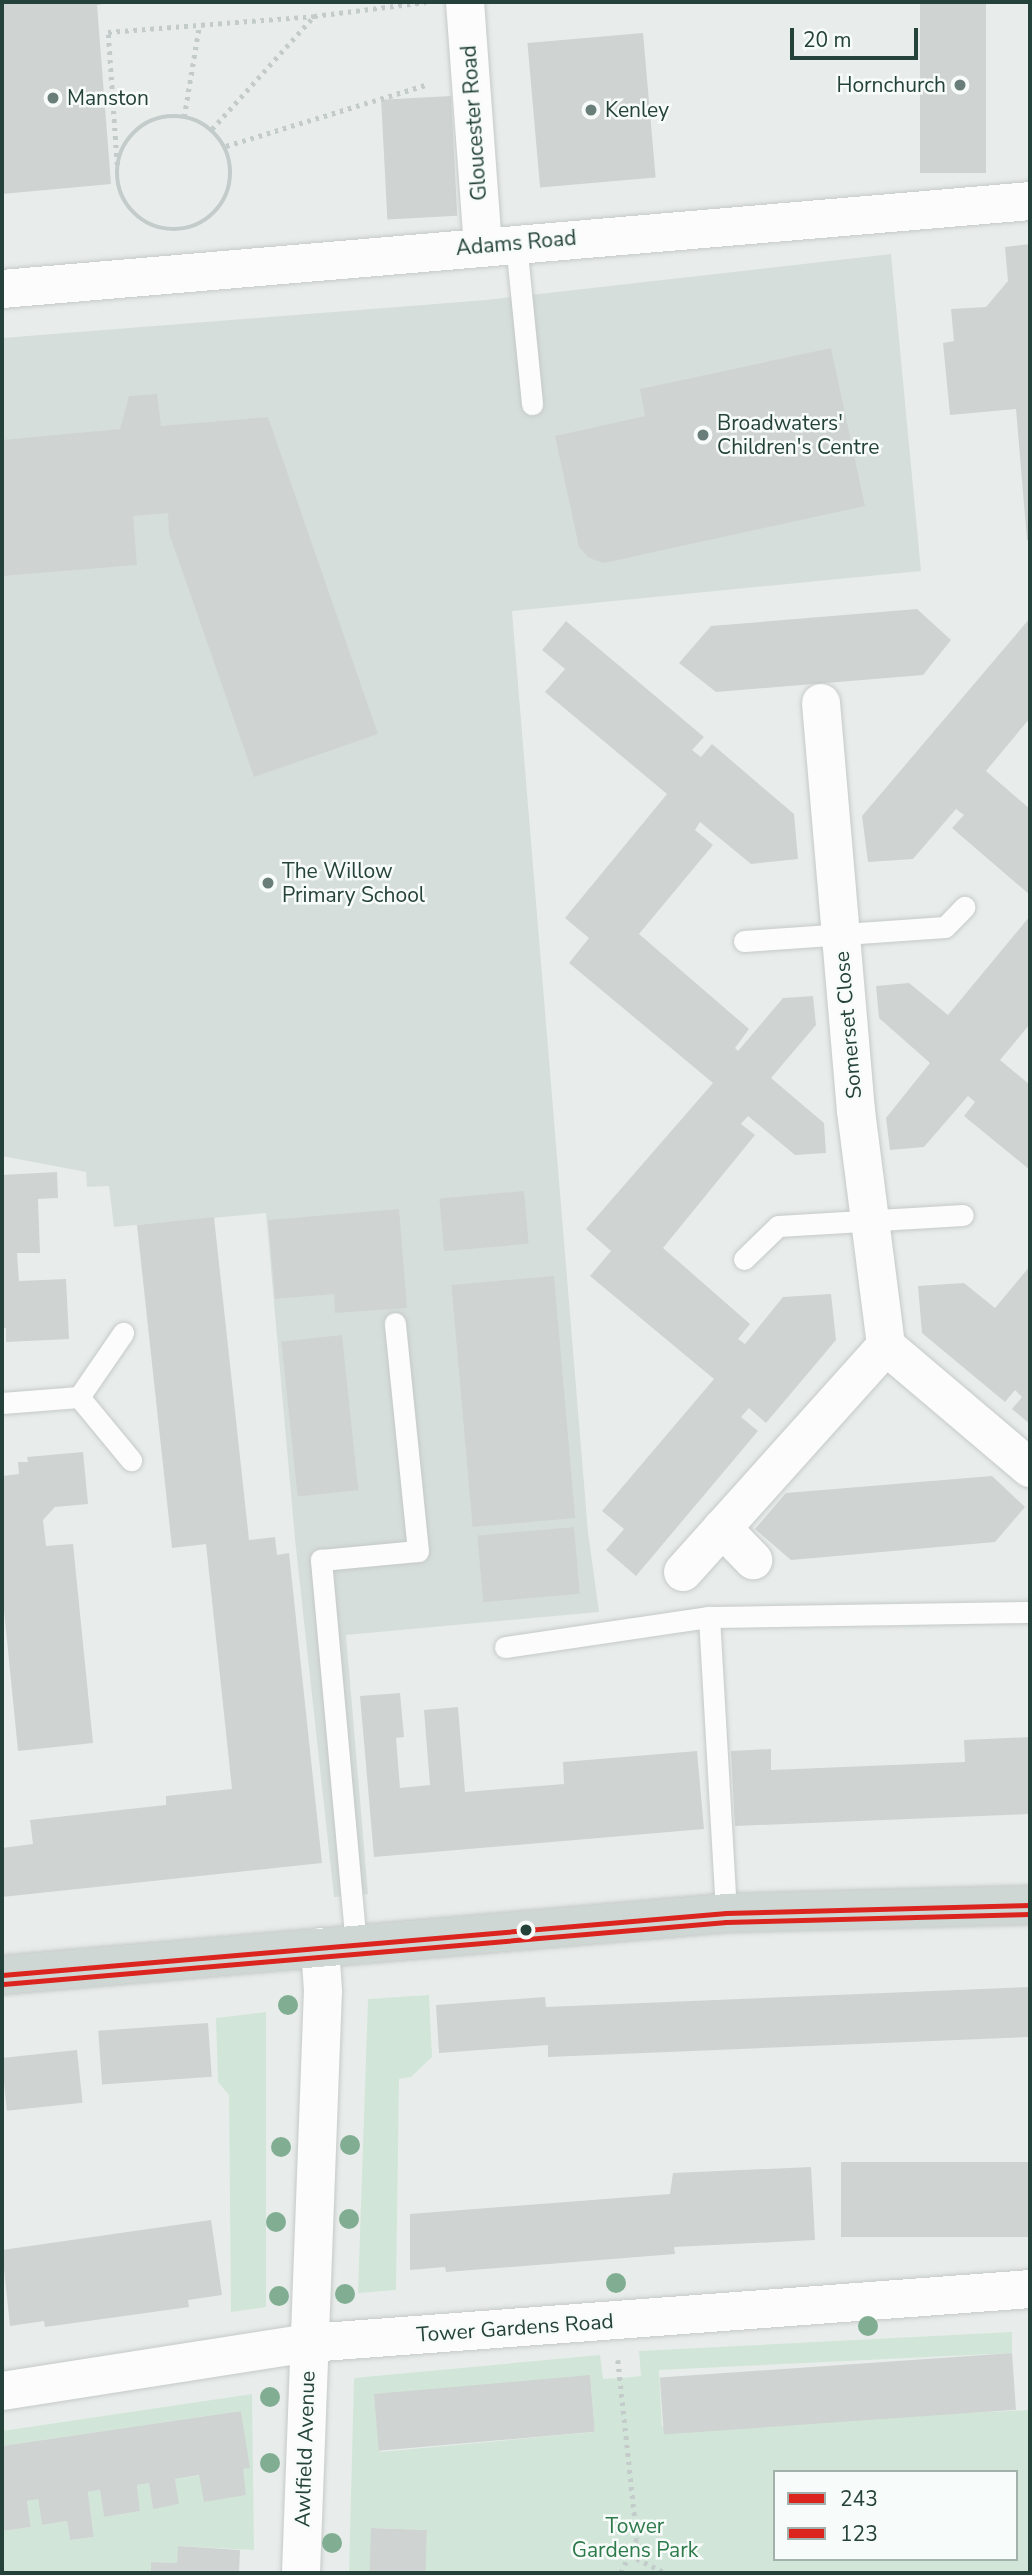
<!DOCTYPE html>
<style>
body{margin:0}
#map{position:relative;width:1032px;height:2575px;overflow:hidden;background:#e8edeb;font-family:"Nunito Sans",sans-serif}
div>[style]{position:absolute}
[style*='--x']{left:calc(var(--x)*1px);top:calc(var(--y)*1px);width:calc(var(--w)*1px);rotate:calc(var(--a)*1deg)}
.built>*{inset:0;background:#d6dedb}
.green>*{inset:0;background:#d1e6d8}
.building>*{inset:0;background:#cfd4d2;transform-origin:0 0}
.path>*{height:4.5px;margin-top:-2.25px;transform-origin:0;background:repeating-linear-gradient(90deg,#c3ccca 0 3.5px,transparent 0 8.5px)}
.path>.ring{margin:-2.25px;padding:0;box-sizing:content-box;background:none;border:4.5px solid #c3ccca;border-radius:50%}
.roads{filter:drop-shadow(0 0 2px #c5cac8) drop-shadow(0 0 2px #c5cac8)}
.service>*{height:21px;margin:-10.5px;padding:0 10.5px;transform-origin:10.5px;border-radius:10.5px;background:#fcfcfc}
.minor>*{height:38px;margin:-19px;padding:0 19px;transform-origin:19px;border-radius:19px;background:#fcfcfc}
.primary>*{height:38px;margin:-19px;padding:0 19px;transform-origin:19px;border-radius:19px;background:#cfd7d5}
.bus-1>*{height:5px;margin:-2.5px;padding:0 2.5px;transform-origin:2.5px;border-radius:2.5px;background:#dc241f}
.bus-2>*{height:5px;margin:-2.5px;padding:0 2.5px;transform-origin:2.5px;border-radius:2.5px;background:#dc241f}
.trees>*{width:20px;height:20px;margin:-10px;border-radius:50%;background:#81ae93}
.dots>*{width:19px;height:19px;translate:-50% -50%;box-sizing:border-box;border:4px solid #f7fbf9;border-radius:50%}
span{translate:-50% -50%;white-space:nowrap;text-align:center;line-height:1.15;-webkit-text-stroke:5px #f7fbf9;paint-order:stroke}
.poi-label{font-size:21px;color:#24423a}
.right{translate:-100% -50%;text-align:right}
.left{translate:0 -50%;text-align:left}
.street-label{font-size:21px;color:#24423a}
.park-label{font-size:21px;color:#2d7a4b}
.frame{position:absolute;inset:0;border:4px solid #24423a;pointer-events:none}
.legend{position:absolute;left:773px;top:2470px;width:245px;height:91px;box-sizing:border-box;background:#f7fbf9;border:2px solid #a3b1ad;margin:0;padding:9px 12px;list-style:none;font-size:21px;color:#24423a}
.legend li{display:flex;align-items:center;gap:14px;height:35px}
.legend b{width:35px;border:2px solid #a3b1ad}
.scale{position:absolute;left:790px;top:28px;width:128px;height:32px;box-sizing:border-box;border:4px solid #24423a;border-top:0;padding-left:9px;font-size:21px;line-height:24px;white-space:nowrap;color:#24423a;-webkit-text-stroke:5px #f7fbf9;paint-order:stroke}
</style>
<div id="map">
<div class="built">
<div style="clip-path:polygon(891px 254px,921px 571px,512px 611px,588px 1532px,599px 1612px,346px 1635px,368px 1894px,334px 1897px,295px 1539px,266px 1213px,114px 1227px,109px 1186px,87px 1187px,86px 1172px,2px 1156px,2px 338px,486px 300px)"></div>
</div>
<div class="green">
<div style="clip-path:polygon(429px 1995px,432px 2057px,411px 2077px,399px 2079px,396px 2290px,358px 2293px,368px 1999px)"></div>
<div style="clip-path:polygon(266px 2012px,266px 2307px,231px 2312px,229px 2095px,218px 2082px,216px 2018px)"></div>
<div style="clip-path:polygon(evenodd,1012px 2332px,1012px 2353px,659px 2370px,662px 2427px,1030px 2410px,1030px 2573px,425px 2573px,427px 2530px,372px 2528px,370px 2573px,349px 2573px,354px 2378px,600px 2355px,603px 2379px,621px 2378px,641px 2376px,639px 2351px,1012px 2332px,590px 2376px,595px 2432px,380px 2452px,374px 2397px,590px 2376px,1012px 2332px,775px 2472px,1016px 2472px,1016px 2559px,775px 2559px,775px 2472px)"></div>
<div style="clip-path:polygon(252px 2394px,254px 2550px,179px 2546px,177px 2563px,152px 2562px,151px 2573px,2px 2573px,2px 2525px,3px 2531px,31px 2527px,27px 2501px,38px 2499px,42px 2525px,67px 2521px,70px 2540px,94px 2537px,88px 2492px,100px 2490px,104px 2517px,140px 2511px,137px 2485px,149px 2483px,153px 2508px,178px 2504px,175px 2479px,249px 2468px,241px 2411px,2px 2446px,2px 2431px)"></div>
</div>
<div class="building">
<div style="clip-path:polygon(2px 2px,114px 2px,97px 5px,111px 184px,2px 194px)"></div>
<div style="left:920px;top:2px;width:66px;height:171px"></div>
<div style="left:643px;top:33px;width:145px;height:116px;rotate:85deg"></div>
<div style="left:451px;top:96px;width:120px;height:70px;rotate:87deg"></div>
<div style="clip-path:polygon(1030px 244px,1030px 539px,1027px 540px,1016px 409px,950px 415px,943px 343px,954px 341px,951px 309px,986px 307px,1008px 281px,1005px 247px)"></div>
<div style="clip-path:polygon(831px 348px,865px 506px,604px 563px,589px 558px,579px 547px,555px 436px,645px 416px,640px 389px)"></div>
<div style="clip-path:polygon(157px 394px,161px 426px,268px 417px,378px 734px,254px 777px,169px 533px,168px 513px,133px 516px,137px 565px,2px 576px,2px 440px,120px 429px,129px 396px)"></div>
<div style="clip-path:polygon(917px 609px,951px 640px,923px 675px,716px 692px,679px 663px,711px 626px)"></div>
<div style="clip-path:polygon(1030px 618px,1030px 718px,986px 771px,1030px 809px,1030px 895px,952px 828px,964px 815px,956px 809px,913px 859px,868px 862px,862px 816px)"></div>
<div style="clip-path:polygon(566px 621px,704px 737px,692px 750px,701px 757px,712px 744px,794px 814px,798px 859px,751px 864px,700px 822px,695px 830px,713px 845px,639px 934px,749px 1029px,735px 1048px,738px 1051px,783px 998px,813px 996px,816px 1025px,771px 1078px,824px 1123px,826px 1153px,795px 1155px,748px 1116px,741px 1124px,755px 1135px,663px 1248px,750px 1324px,738px 1339px,745px 1344px,783px 1297px,831px 1294px,836px 1340px,766px 1423px,749px 1408px,741px 1417px,758px 1431px,636px 1576px,606px 1550px,624px 1529px,602px 1511px,714px 1379px,590px 1276px,611px 1251px,586px 1229px,713px 1083px,569px 963px,589px 938px,565px 918px,667px 794px,545px 692px,565px 669px,542px 650px)"></div>
<div style="clip-path:polygon(1030px 916px,1030px 1024px,1000px 1060px,1030px 1085px,1030px 1170px,964px 1116px,975px 1102px,968px 1096px,924px 1147px,890px 1150px,886px 1118px,930px 1063px,879px 1018px,876px 986px,909px 983px,948px 1015px)"></div>
<div style="clip-path:polygon(57px 1172px,58px 1198px,38px 1199px,40px 1253px,17px 1253px,19px 1281px,66px 1279px,69px 1339px,6px 1342px,6px 1328px,2px 1328px,2px 1175px)"></div>
<div style="left:524px;top:1191px;width:53px;height:85px;rotate:85deg"></div>
<div style="clip-path:polygon(399px 1209px,407px 1308px,335px 1313px,334px 1294px,275px 1299px,268px 1220px)"></div>
<div style="clip-path:polygon(214px 1217px,249px 1540px,275px 1537px,277px 1555px,289px 1553px,322px 1863px,2px 1897px,2px 1848px,33px 1844px,30px 1820px,166px 1805px,166px 1796px,232px 1789px,206px 1544px,172px 1548px,137px 1225px)"></div>
<div style="clip-path:polygon(1030px 1266px,1030px 1424px,1012px 1409px,1022px 1397px,1015px 1390px,1005px 1402px,922px 1333px,918px 1286px,964px 1283px,995px 1308px)"></div>
<div style="left:554px;top:1276px;width:243px;height:103px;rotate:85deg"></div>
<div style="left:342px;top:1335px;width:156px;height:61px;rotate:84deg"></div>
<div style="clip-path:polygon(83px 1452px,88px 1504px,55px 1507px,43px 1520px,46px 1546px,73px 1544px,93px 1743px,18px 1751px,2px 1590px,3px 1476px,19px 1474px,18px 1462px,28px 1462px,27px 1457px)"></div>
<div style="clip-path:polygon(992px 1476px,1025px 1507px,995px 1542px,791px 1560px,755px 1529px,786px 1493px)"></div>
<div style="left:574px;top:1527px;width:67px;height:97px;rotate:85deg"></div>
<div style="clip-path:polygon(400px 1693px,404px 1737px,396px 1738px,400px 1788px,430px 1785px,424px 1710px,458px 1707px,465px 1792px,564px 1784px,563px 1762px,697px 1751px,704px 1829px,374px 1857px,360px 1696px)"></div>
<div style="clip-path:polygon(1030px 1737px,1030px 1814px,735px 1826px,731px 1751px,771px 1749px,771px 1770px,965px 1762px,964px 1740px)"></div>
<div style="clip-path:polygon(1030px 1987px,1030px 2037px,548px 2057px,548px 2045px,439px 2053px,436px 2005px,545px 1997px,546px 2007px)"></div>
<div style="left:208px;top:2023px;width:54px;height:110px;rotate:86deg"></div>
<div style="left:77px;top:2050px;width:53px;height:76px;rotate:84deg"></div>
<div style="left:1030px;top:2162px;width:75px;height:189px;rotate:90deg"></div>
<div style="clip-path:polygon(811px 2167px,815px 2240px,674px 2247px,675px 2254px,446px 2272px,445px 2267px,410px 2270px,410px 2214px,670px 2194px,673px 2173px)"></div>
<div style="clip-path:polygon(211px 2220px,222px 2295px,188px 2300px,189px 2307px,45px 2327px,44px 2321px,10px 2326px,2px 2250px)"></div>
<div style="left:1012px;top:2353px;width:57px;height:353px;rotate:86deg"></div>
<div style="left:590px;top:2375px;width:57px;height:217px;rotate:85deg"></div>
<div style="clip-path:polygon(241px 2411px,250px 2468px,243px 2469px,246px 2495px,204px 2502px,199px 2475px,175px 2479px,179px 2504px,153px 2509px,149px 2483px,137px 2485px,140px 2511px,104px 2517px,100px 2490px,88px 2492px,94px 2537px,70px 2540px,67px 2521px,42px 2525px,38px 2499px,27px 2501px,31px 2527px,3px 2531px,2px 2446px)"></div>
<div style="left:371px;top:2528px;width:56px;height:45px;rotate:2deg"></div>
<div style="clip-path:polygon(178px 2546px,240px 2550px,239px 2573px,151px 2573px,151px 2562px,177px 2563px)"></div>
</div>
<div class="path">
<div class="ring" style="left:117px;top:116px;width:109.5px;height:109.5px"></div>
<div style="--x:184;--y:117;--w:92;--a:-80.6"></div>
<div style="--x:212;--y:129;--w:152;--a:-47.9"></div>
<div style="--x:226;--y:146;--w:212;--a:-17"></div>
<div style="--x:117;--y:165;--w:133;--a:-93.9"></div>
<div style="--x:108;--y:32;--w:207;--a:-4.4"></div>
<div style="--x:314;--y:16;--w:113;--a:-7.1"></div>
<div style="--x:618;--y:2360;--w:180;--a:83.9"></div>
<div style="--x:637;--y:2539;--w:38;--a:115"></div>
<div style="--x:629;--y:2555;--w:41;--a:25.9"></div>
</div>
<div class="roads">
<div class="service">
<div style="--x:516;--y:243;--w:162;--a:84.3"></div>
<div style="--x:744;--y:941;--w:201;--a:-4"></div>
<div style="--x:945;--y:927;--w:28;--a:-46"></div>
<div style="--x:744;--y:1259;--w:47;--a:-44.1"></div>
<div style="--x:778;--y:1226;--w:185;--a:-3.4"></div>
<div style="--x:79;--y:1397;--w:82;--a:50.5"></div>
<div style="--x:79;--y:1397;--w:78;--a:-55.5"></div>
<div style="--x:2;--y:1403;--w:77;--a:-4.5"></div>
<div style="--x:709;--y:1617;--w:296;--a:86.7"></div>
<div style="--x:505;--y:1647;--w:206;--a:-8.4"></div>
<div style="--x:709;--y:1617;--w:321;--a:-0.9"></div>
<div style="--x:356;--y:1945;--w:387;--a:-95.2"></div>
<div style="--x:321;--y:1560;--w:97;--a:-5.3"></div>
<div style="--x:418;--y:1551;--w:229;--a:-95.8"></div>
</div>
<div class="minor">
<div style="--x:465;--y:2;--w:244;--a:85.8"></div>
<div style="--x:2;--y:289;--w:1032;--a:-4.89"></div>
<div style="--x:821;--y:703;--w:409;--a:85.1"></div>
<div style="--x:856;--y:1111;--w:237;--a:82.7"></div>
<div style="--x:886;--y:1346;--w:189;--a:40.3"></div>
<div style="--x:722;--y:1528;--w:45;--a:45.9"></div>
<div style="--x:683;--y:1572;--w:304;--a:-48.1"></div>
<div style="--x:2;--y:2391;--w:311;--a:-8.9"></div>
<div style="--x:309;--y:2343;--w:723;--a:-4.28"></div>
<div style="--x:301;--y:2573;--w:582;--a:-87.84"></div>
<div style="--x:323;--y:1991;--w:44;--a:-93.9"></div>
</div>
<div class="primary">
<div style="--x:2;--y:1975;--w:727;--a:-4.89"></div>
<div style="--x:726;--y:1913;--w:304;--a:-1.5"></div>
</div>
</div>
<div class="bus-1">
<div style="--x:2;--y:1975;--w:727;--a:-4.89"></div>
<div style="--x:726;--y:1913;--w:304;--a:-1.5"></div>
</div>
<div class="bus-2">
<div style="--x:3;--y:1984;--w:726;--a:-4.9"></div>
<div style="--x:726;--y:1922;--w:304;--a:-1.5"></div>
</div>
<div class="trees">
<div style="left:288px;top:2005px"></div>
<div style="left:350px;top:2145px"></div>
<div style="left:281px;top:2147px"></div>
<div style="left:349px;top:2219px"></div>
<div style="left:276px;top:2222px"></div>
<div style="left:616px;top:2283px"></div>
<div style="left:345px;top:2294px"></div>
<div style="left:279px;top:2296px"></div>
<div style="left:868px;top:2326px"></div>
<div style="left:270px;top:2397px"></div>
<div style="left:270px;top:2463px"></div>
<div style="left:332px;top:2543px"></div>
</div>
<div class="dots">
<div style="left:960px;top:85px;background:#697e78"></div>
<div style="left:53px;top:98px;background:#697e78"></div>
<div style="left:591px;top:110px;background:#697e78"></div>
<div style="left:703px;top:435px;background:#697e78"></div>
<div style="left:268px;top:883px;background:#697e78"></div>
<div style="left:526px;top:1930px;background:#24423a"></div>
</div>
<div class="poi-label">
<span class="right" style="left:946px;top:85px">Hornchurch</span>
<span class="left" style="left:67px;top:98px">Manston</span>
<span class="left" style="left:605px;top:110px">Kenley</span>
<span class="left" style="left:717px;top:435px">Broadwaters'<br>Children's Centre</span>
<span class="left" style="left:282px;top:883px">The Willow<br>Primary School</span>
</div>
<div class="street-label">
<span style="left:474px;top:123px;rotate:-94deg">Gloucester Road</span>
<span style="left:516px;top:243px;rotate:-5deg">Adams Road</span>
<span style="left:848px;top:1025px;rotate:-95deg">Somerset Close</span>
<span style="left:515px;top:2328px;rotate:-4deg">Tower Gardens Road</span>
<span style="left:305px;top:2449px;rotate:-88deg">Awlfield Avenue</span>
</div>
<div class="park-label">
<span style="left:635px;top:2538px">Tower<br>Gardens Park</span>
</div>
<div class="frame"></div>
<ul class="legend">
<li><b style="height:9px;background:#dc241f"></b>243</li>
<li><b style="height:9px;background:#dc241f"></b>123</li>
</ul>
<div class="scale">20 m</div>
</div>
